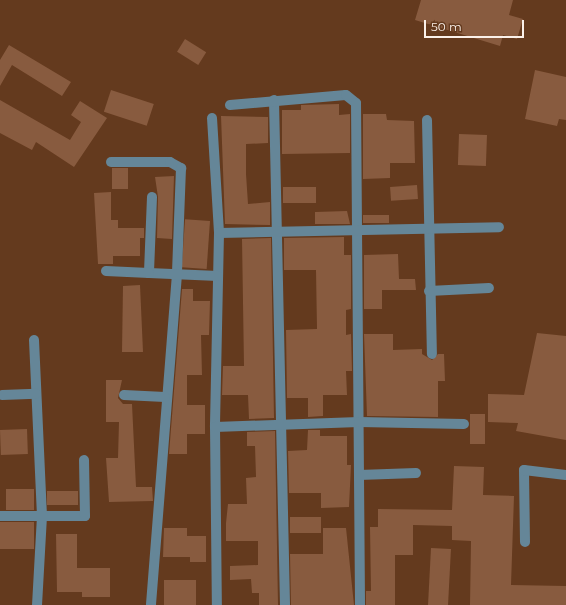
<!DOCTYPE html>
<style>
body{margin:0}
#map{position:relative;width:566px;height:605px;overflow:hidden;background:#643a1e;font-family:Montserrat,sans-serif}
div>[style]{position:absolute}
[style*='--x']{left:calc(var(--x)*1px);top:calc(var(--y)*1px);width:calc(var(--w)*1px);rotate:calc(var(--a)*1deg)}
.building>*{inset:0;background:#885b3f;transform-origin:0 0}
.minor>*{height:10px;margin:-5px;padding:0 5px;transform-origin:5px;border-radius:5px;background:#658698}
span{translate:-50% -50%;white-space:nowrap;text-align:center;line-height:1.15;-webkit-text-stroke:3px #643a1e;paint-order:stroke}
.scale{position:absolute;left:424px;top:20px;width:100px;height:18px;box-sizing:border-box;border:2px solid #fbf1ea;border-top:0;padding-left:5px;font-size:12px;line-height:14px;white-space:nowrap;color:#fbf1ea;-webkit-text-stroke:3px #643a1e;paint-order:stroke}
</style>
<div id="map">
<div class="building">
<div style="clip-path:polygon(421px 0,513px 0,509px 15px,523px 19px,517px 39px,503px 35px,500px 46px,415px 20px)"></div>
<div style="left:185px;top:39px;width:25px;height:15px;rotate:32deg"></div>
<div style="clip-path:polygon(9px 45px,71px 82px,62px 96px,12px 65px,0 86px,0 60px)"></div>
<div style="clip-path:polygon(535px 70px,566px 77px,566px 120px,559px 119px,557px 126px,525px 119px)"></div>
<div style="left:111px;top:90px;width:45px;height:23px;rotate:18deg"></div>
<div style="clip-path:polygon(0 100px,70px 140px,81px 122px,71px 115px,80px 101px,107px 118px,74px 167px,36px 142px,32px 150px,0 133px)"></div>
<div style="clip-path:polygon(339px 104px,339px 115px,350px 114px,350px 153px,282px 154px,282px 110px,301px 110px,301px 105px)"></div>
<div style="clip-path:polygon(363px 114px,386px 114px,387px 120px,414px 121px,415px 163px,390px 163px,390px 178px,363px 179px)"></div>
<div style="clip-path:polygon(221px 116px,268px 117px,268px 143px,246px 144px,246px 174px,248px 204px,270px 202px,270px 225px,225px 224px)"></div>
<div style="left:459px;top:134px;width:28px;height:31px;rotate:2deg"></div>
<div style="left:112px;top:168px;width:16px;height:21px"></div>
<div style="clip-path:polygon(174px 176px,172px 239px,157px 238px,158px 197px,155px 177px)"></div>
<div style="left:417px;top:185px;width:14px;height:27px;rotate:86deg"></div>
<div style="left:283px;top:187px;width:33px;height:16px"></div>
<div style="clip-path:polygon(111px 192px,111px 220px,118px 220px,118px 228px,144px 228px,144px 238px,140px 238px,140px 256px,113px 256px,113px 264px,98px 264px,94px 193px)"></div>
<div style="clip-path:polygon(347px 211px,350px 224px,315px 224px,315px 212px)"></div>
<div style="left:363px;top:215px;width:26px;height:8px"></div>
<div style="left:210px;top:221px;width:48px;height:25px;rotate:94deg"></div>
<div style="clip-path:polygon(344px 237px,344px 255px,351px 255px,351px 309px,346px 310px,346px 335px,351px 334px,352px 371px,346px 371px,347px 395px,323px 395px,323px 416px,308px 417px,308px 398px,287px 398px,286px 330px,317px 329px,316px 270px,284px 270px,284px 238px)"></div>
<div style="clip-path:polygon(271px 238px,274px 418px,249px 419px,248px 395px,222px 395px,223px 366px,244px 366px,242px 239px)"></div>
<div style="clip-path:polygon(398px 254px,399px 279px,415px 279px,416px 290px,382px 290px,382px 309px,364px 309px,364px 255px)"></div>
<div style="clip-path:polygon(140px 285px,143px 352px,122px 352px,123px 286px)"></div>
<div style="clip-path:polygon(182px 289px,193px 289px,193px 301px,210px 301px,209px 335px,201px 335px,202px 375px,187px 375px,187px 405px,205px 405px,205px 434px,187px 434px,187px 454px,169px 454px)"></div>
<div style="clip-path:polygon(537px 333px,566px 336px,566px 440px,516px 431px,518px 423px,488px 422px,488px 394px,524px 395px)"></div>
<div style="clip-path:polygon(364px 334px,393px 334px,393px 350px,422px 349px,422px 354px,432px 360px,438px 354px,444px 354px,445px 381px,438px 381px,438px 417px,367px 416px)"></div>
<div style="clip-path:polygon(106px 380px,122px 380px,118px 398px,123px 404px,132px 404px,136px 487px,152px 487px,153px 501px,109px 502px,106px 458px,118px 458px,119px 422px,106px 422px)"></div>
<div style="left:470px;top:414px;width:15px;height:30px"></div>
<div style="left:27px;top:429px;width:25px;height:27px;rotate:88deg"></div>
<div style="clip-path:polygon(308px 430px,320px 430px,320px 436px,347px 436px,347px 465px,351px 465px,349px 507px,321px 508px,321px 493px,289px 493px,288px 451px,307px 450px)"></div>
<div style="clip-path:polygon(275px 431px,278px 605px,259px 605px,259px 593px,252px 593px,251px 579px,230px 580px,230px 566px,258px 565px,258px 541px,226px 541px,226px 523px,228px 504px,247px 504px,246px 478px,256px 477px,255px 446px,247px 446px,247px 432px)"></div>
<div style="clip-path:polygon(454px 466px,484px 467px,483px 495px,514px 496px,511px 585px,566px 586px,566px 605px,470px 605px,471px 541px,452px 540px,452px 526px,413px 525px,413px 555px,395px 555px,395px 605px,366px 605px,366px 591px,371px 591px,370px 527px,378px 527px,378px 509px,452px 510px)"></div>
<div style="left:6px;top:489px;width:28px;height:21px"></div>
<div style="left:78px;top:491px;width:14px;height:31px;rotate:90deg"></div>
<div style="left:321px;top:517px;width:16px;height:31px;rotate:90deg"></div>
<div style="left:0;top:522px;width:34px;height:27px"></div>
<div style="clip-path:polygon(164px 528px,187px 528px,187px 536px,206px 536px,206px 562px,190px 562px,190px 557px,163px 557px)"></div>
<div style="clip-path:polygon(323px 528px,346px 528px,354px 605px,291px 605px,290px 554px,323px 554px)"></div>
<div style="clip-path:polygon(56px 534px,77px 534px,77px 568px,110px 568px,110px 597px,82px 597px,82px 592px,57px 592px)"></div>
<div style="left:431px;top:548px;width:20px;height:57px;rotate:3deg"></div>
<div style="left:164px;top:580px;width:32px;height:25px"></div>
</div>
<div class="minor">
<div style="--x:274;--y:100;--w:505;--a:88.75"></div>
<div style="--x:230;--y:105;--w:116;--a:-4.9"></div>
<div style="--x:346;--y:95;--w:13;--a:39"></div>
<div style="--x:356;--y:103;--w:502;--a:89.54"></div>
<div style="--x:212;--y:118;--w:115;--a:86.5"></div>
<div style="--x:219;--y:233;--w:194;--a:91.2"></div>
<div style="--x:215;--y:427;--w:178;--a:89.4"></div>
<div style="--x:427;--y:120;--w:234;--a:88.8"></div>
<div style="--x:111;--y:162;--w:59;--a:0"></div>
<div style="--x:170;--y:162;--w:13;--a:29"></div>
<div style="--x:181;--y:168;--w:106;--a:92.2"></div>
<div style="--x:177;--y:274;--w:332;--a:94.5"></div>
<div style="--x:152;--y:197;--w:76;--a:92.3"></div>
<div style="--x:149;--y:273;--w:69;--a:2.5"></div>
<div style="--x:219;--y:233;--w:280;--a:-1.2"></div>
<div style="--x:106;--y:271;--w:43;--a:2.7"></div>
<div style="--x:429;--y:291;--w:60;--a:-2.9"></div>
<div style="--x:34;--y:340;--w:176;--a:87.4"></div>
<div style="--x:42;--y:516;--w:89;--a:93.2"></div>
<div style="--x:2;--y:395;--w:34;--a:-2"></div>
<div style="--x:124;--y:395;--w:41;--a:2.8"></div>
<div style="--x:215;--y:427;--w:144;--a:-2"></div>
<div style="--x:359;--y:422;--w:105;--a:1.1"></div>
<div style="--x:359;--y:475;--w:57;--a:-2"></div>
<div style="--x:0;--y:516;--w:85;--a:0"></div>
<div style="--x:85;--y:516;--w:56;--a:-91"></div>
<div style="--x:525;--y:542;--w:72;--a:-90.8"></div>
<div style="--x:524;--y:470;--w:42;--a:6.8"></div>
</div>
<div class="scale">50 m</div>
</div>
